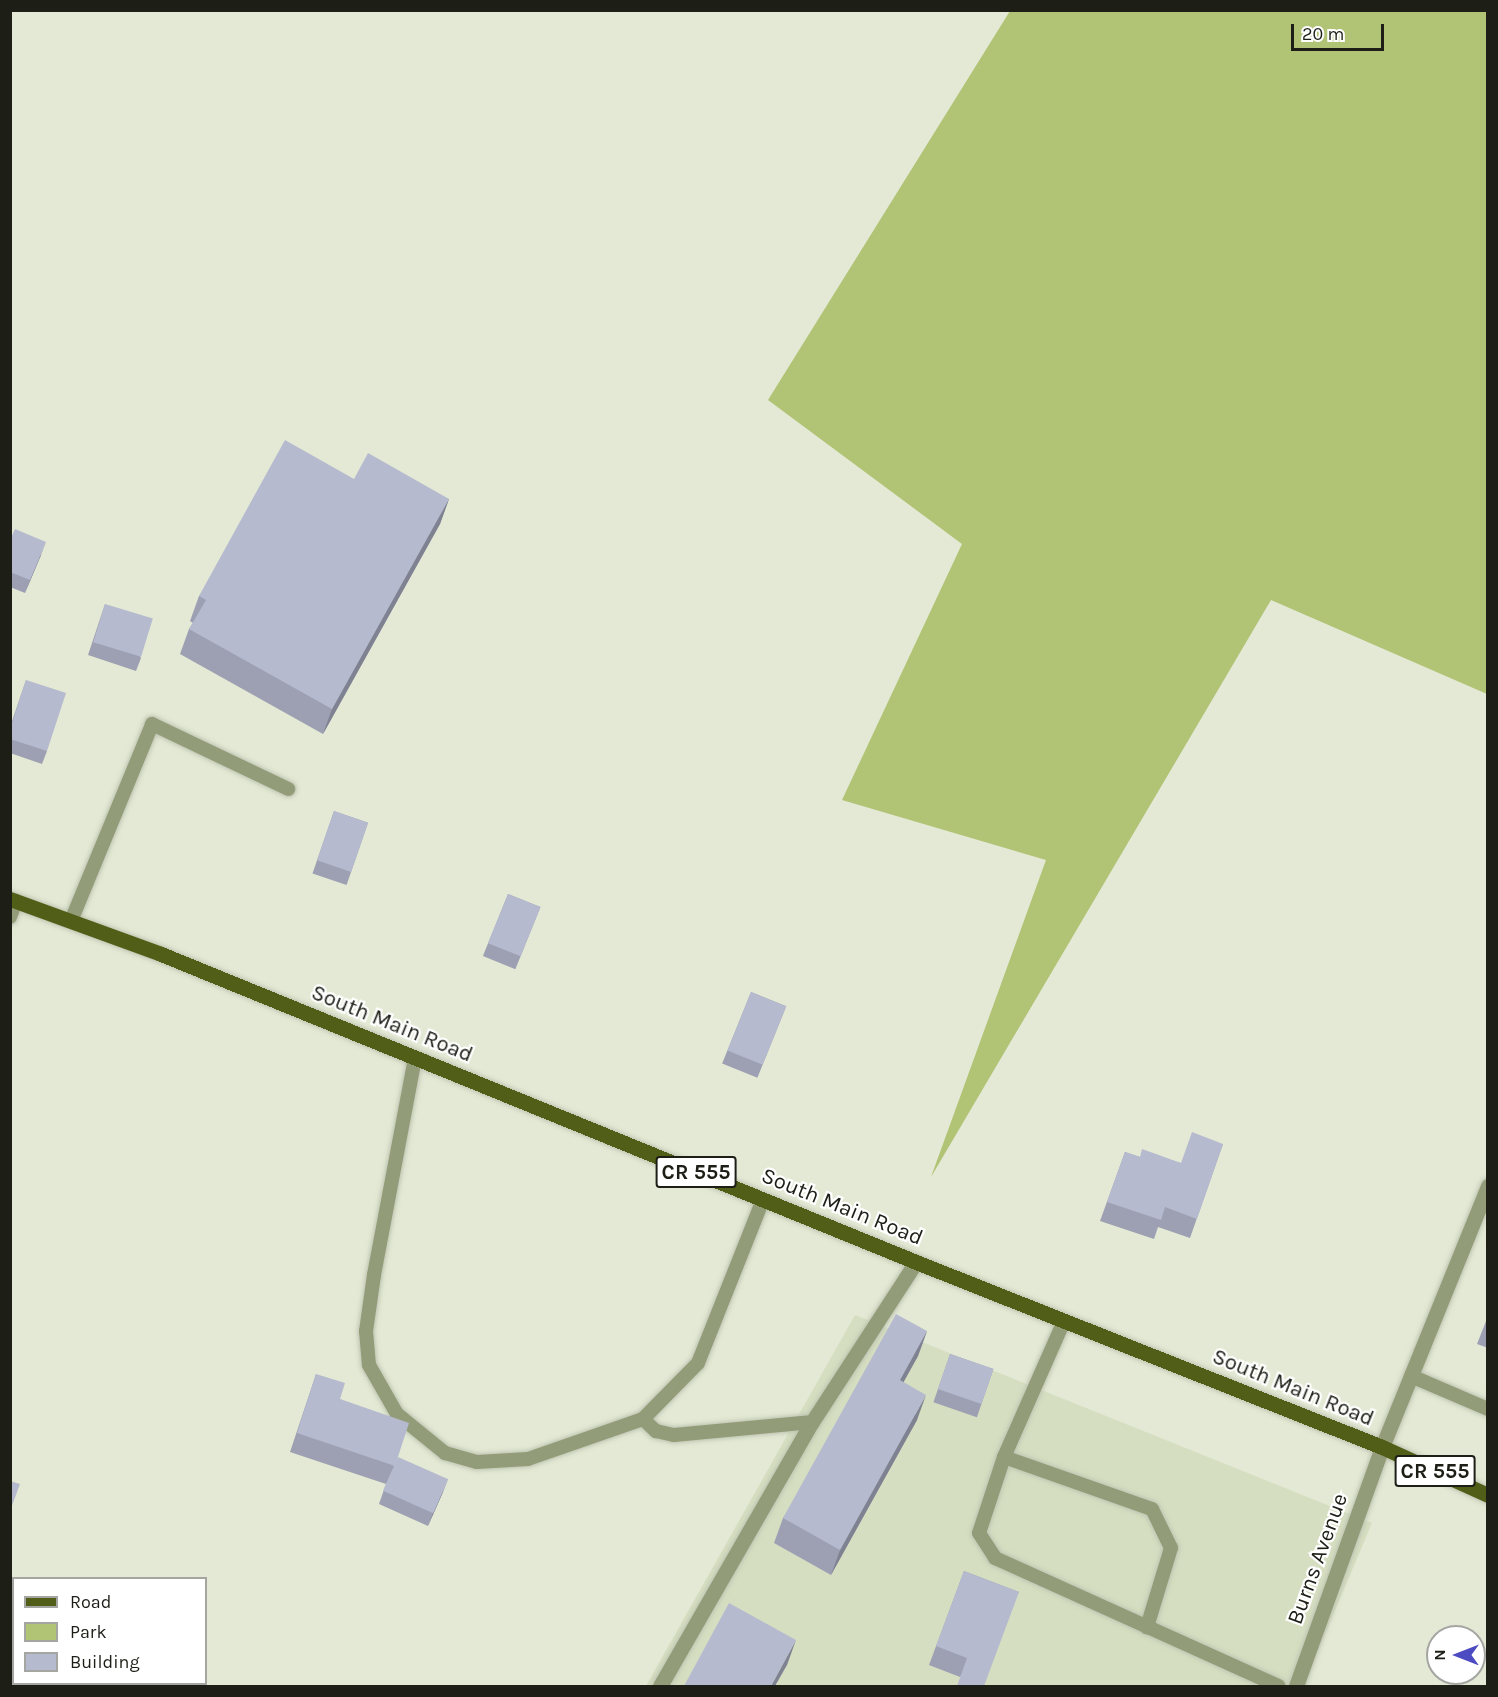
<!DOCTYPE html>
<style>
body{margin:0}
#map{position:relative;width:1498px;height:1697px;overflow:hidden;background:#e3e9d4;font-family:Karla,sans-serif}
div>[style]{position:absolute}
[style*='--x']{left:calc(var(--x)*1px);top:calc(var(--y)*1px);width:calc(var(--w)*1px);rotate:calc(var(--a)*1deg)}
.built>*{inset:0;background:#d6dec1}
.green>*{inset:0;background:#b1c375}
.roads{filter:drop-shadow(0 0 2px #bfc5b2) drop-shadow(0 0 2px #bfc5b2)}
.lane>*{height:14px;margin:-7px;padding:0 7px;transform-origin:7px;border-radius:7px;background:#939c79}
.street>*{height:15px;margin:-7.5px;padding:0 7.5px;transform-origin:7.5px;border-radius:7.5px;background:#939c79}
.primary>*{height:15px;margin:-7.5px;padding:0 7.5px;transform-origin:7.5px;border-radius:7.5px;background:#515e17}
.wall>*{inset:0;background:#9da0b2;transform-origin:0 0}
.shaded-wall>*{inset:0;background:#7f8291}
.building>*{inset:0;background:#b6bacf;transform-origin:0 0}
span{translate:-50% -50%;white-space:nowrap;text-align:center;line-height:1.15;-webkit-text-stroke:4.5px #fff;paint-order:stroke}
.shield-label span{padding:2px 4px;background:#fff;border:2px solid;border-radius:4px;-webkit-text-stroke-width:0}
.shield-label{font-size:21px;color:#1d1f17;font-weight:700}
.street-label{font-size:22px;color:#1d1f17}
.frame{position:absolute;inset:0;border:12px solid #1d1f17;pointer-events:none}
.legend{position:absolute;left:12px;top:1577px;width:195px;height:108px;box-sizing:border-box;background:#fff;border:2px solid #a5a5a2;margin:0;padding:8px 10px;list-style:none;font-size:18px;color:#1d1f17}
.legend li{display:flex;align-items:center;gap:12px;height:30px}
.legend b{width:30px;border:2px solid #a5a5a2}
.north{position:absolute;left:1426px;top:1625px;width:60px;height:60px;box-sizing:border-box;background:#fff;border:2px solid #a5a5a2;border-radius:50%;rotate:270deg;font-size:16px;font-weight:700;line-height:24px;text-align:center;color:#1d1f17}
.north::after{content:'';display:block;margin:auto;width:21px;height:27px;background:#4d4bc1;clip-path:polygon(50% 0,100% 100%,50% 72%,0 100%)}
.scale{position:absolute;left:1291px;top:24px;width:93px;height:27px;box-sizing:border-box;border:3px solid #1d1f17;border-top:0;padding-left:8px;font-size:18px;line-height:21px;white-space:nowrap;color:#1d1f17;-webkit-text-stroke:4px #fff;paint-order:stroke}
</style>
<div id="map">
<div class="built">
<div style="clip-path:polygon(855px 1315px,1372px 1523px,1303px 1686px,646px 1686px)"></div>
</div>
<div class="green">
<div style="clip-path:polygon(1010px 11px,1487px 11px,1487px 694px,1271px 600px,931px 1177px,1046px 860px,842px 800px,962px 544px,768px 400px)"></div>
</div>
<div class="roads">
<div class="lane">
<div style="--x:10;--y:917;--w:17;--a:-69"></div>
<div style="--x:71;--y:921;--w:213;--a:-67.6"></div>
<div style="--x:152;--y:724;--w:151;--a:25.5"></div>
<div style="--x:415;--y:1058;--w:221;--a:100.7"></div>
<div style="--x:374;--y:1275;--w:57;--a:98.1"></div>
<div style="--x:366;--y:1331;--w:34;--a:85"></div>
<div style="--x:369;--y:1365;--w:56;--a:60.3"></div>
<div style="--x:397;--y:1414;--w:62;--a:39.1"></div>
<div style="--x:445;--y:1453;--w:33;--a:16"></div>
<div style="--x:477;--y:1462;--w:51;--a:-3.4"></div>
<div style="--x:528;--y:1459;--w:122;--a:-19.2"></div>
<div style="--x:643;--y:1419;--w:78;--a:-45.5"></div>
<div style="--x:698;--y:1363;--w:175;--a:-68.3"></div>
<div style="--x:1064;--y:1321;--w:149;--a:113.8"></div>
<div style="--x:1004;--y:1457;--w:80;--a:108.2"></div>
<div style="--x:979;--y:1533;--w:30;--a:57"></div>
<div style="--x:995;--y:1558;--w:311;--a:24.3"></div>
<div style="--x:1411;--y:1376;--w:84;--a:23.2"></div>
<div style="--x:643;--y:1419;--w:18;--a:43"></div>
<div style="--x:656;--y:1431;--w:18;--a:13"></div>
<div style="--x:674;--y:1435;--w:139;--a:-5.4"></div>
<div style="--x:1004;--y:1457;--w:157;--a:19.4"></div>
<div style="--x:1152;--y:1509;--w:43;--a:64"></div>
<div style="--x:1171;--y:1548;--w:83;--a:106.9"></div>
</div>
<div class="street">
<div style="--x:660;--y:1686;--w:305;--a:-60.1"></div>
<div style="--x:812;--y:1422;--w:191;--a:-57"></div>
<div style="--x:1296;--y:1686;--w:254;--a:-70.2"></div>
<div style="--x:1382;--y:1447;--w:282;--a:-67.9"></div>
</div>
<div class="primary">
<div style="--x:10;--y:899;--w:161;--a:20"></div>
<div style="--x:161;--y:954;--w:815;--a:22.19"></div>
<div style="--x:916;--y:1262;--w:501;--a:21.65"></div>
<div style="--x:1382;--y:1447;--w:116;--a:24.4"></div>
</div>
</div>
<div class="wall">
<div style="clip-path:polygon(354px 479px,449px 499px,440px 524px,323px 734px,180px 654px,189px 629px,193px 623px,190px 621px,199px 596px)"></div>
<div style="clip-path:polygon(10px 540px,41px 555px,25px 593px,10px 587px)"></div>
<div style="clip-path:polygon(105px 604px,141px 658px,136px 671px,88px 655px)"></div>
<div style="clip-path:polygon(26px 680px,47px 751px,42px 764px,10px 753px,10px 727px)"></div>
<div style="left:334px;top:811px;width:36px;height:66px;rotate:19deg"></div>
<div style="left:508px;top:894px;width:35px;height:67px;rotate:22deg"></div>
<div style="left:751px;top:992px;width:38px;height:77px;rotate:22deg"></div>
<div style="clip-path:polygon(1223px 1144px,1190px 1238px,1158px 1227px,1154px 1239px,1100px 1221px,1125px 1152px,1140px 1157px,1181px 1163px)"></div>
<div style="clip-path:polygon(1488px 1316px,1488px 1348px,1477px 1344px)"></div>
<div style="clip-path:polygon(927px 1331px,918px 1356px,903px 1382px,917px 1420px,831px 1575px,774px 1543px,783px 1518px)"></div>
<div style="left:950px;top:1354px;width:46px;height:51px;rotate:19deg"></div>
<div style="clip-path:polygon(316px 1374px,340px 1399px,394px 1466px,443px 1492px,428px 1526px,379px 1504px,386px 1484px,290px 1452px)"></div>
<div style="clip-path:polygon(964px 1571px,1019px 1592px,960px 1677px,929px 1665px)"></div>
</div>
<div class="shaded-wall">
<div style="clip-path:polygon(449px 499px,440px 524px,323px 734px,332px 709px)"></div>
<div style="clip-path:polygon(46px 542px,41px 555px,25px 593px,30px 580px)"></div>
<div style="clip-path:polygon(927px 1331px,918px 1356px,891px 1405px,900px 1380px)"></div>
<div style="clip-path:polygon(926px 1395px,917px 1420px,831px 1575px,840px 1550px)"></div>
<div style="clip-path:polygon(448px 1479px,443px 1492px,428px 1526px,433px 1513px)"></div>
<div style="clip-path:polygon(796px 1640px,787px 1665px,775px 1686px,771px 1686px)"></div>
</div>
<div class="building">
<div style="clip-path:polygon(285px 440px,354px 479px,368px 453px,449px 499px,332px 709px,189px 629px,206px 600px,199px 596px)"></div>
<div style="clip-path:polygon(15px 529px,46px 542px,30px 580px,10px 572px,10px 540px)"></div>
<div style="left:105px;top:604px;width:50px;height:40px;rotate:17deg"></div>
<div style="clip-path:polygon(26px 680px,66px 693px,47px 751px,10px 739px,10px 729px)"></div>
<div style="left:334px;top:811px;width:36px;height:52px;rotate:19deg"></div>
<div style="left:508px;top:894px;width:35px;height:53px;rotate:22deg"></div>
<div style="left:751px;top:992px;width:38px;height:63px;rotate:22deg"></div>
<div style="clip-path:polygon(1192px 1132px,1223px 1144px,1197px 1219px,1165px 1207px,1161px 1220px,1107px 1202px,1125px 1152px,1140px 1157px,1142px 1149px,1181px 1163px)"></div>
<div style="clip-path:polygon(896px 1314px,927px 1331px,900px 1380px,926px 1395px,840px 1550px,783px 1518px)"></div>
<div style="left:950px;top:1354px;width:46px;height:37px;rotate:19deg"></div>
<div style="clip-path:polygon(316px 1374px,345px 1383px,340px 1399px,409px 1423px,395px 1466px,297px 1433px)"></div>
<div style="left:398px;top:1457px;width:55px;height:37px;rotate:24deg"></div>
<div style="clip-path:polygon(10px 1481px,20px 1484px,10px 1511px)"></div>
<div style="clip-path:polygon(964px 1571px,1019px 1592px,984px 1686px,957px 1686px,967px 1658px,936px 1646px)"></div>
<div style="clip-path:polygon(729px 1603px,796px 1640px,771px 1686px,684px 1686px)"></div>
</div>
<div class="shield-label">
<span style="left:696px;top:1172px">CR 555</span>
<span style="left:1435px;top:1471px">CR 555</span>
</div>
<div class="street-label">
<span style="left:392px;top:1024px;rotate:22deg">South Main Road</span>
<span style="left:842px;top:1207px;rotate:22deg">South Main Road</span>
<span style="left:1293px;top:1388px;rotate:22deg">South Main Road</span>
<span style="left:1318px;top:1559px;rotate:-70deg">Burns Avenue</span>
</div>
<div class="frame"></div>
<ul class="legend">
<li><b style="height:8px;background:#515e17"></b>Road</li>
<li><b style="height:16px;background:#b1c375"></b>Park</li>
<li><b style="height:16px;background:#b6bacf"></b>Building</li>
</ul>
<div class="north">N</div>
<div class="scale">20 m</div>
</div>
